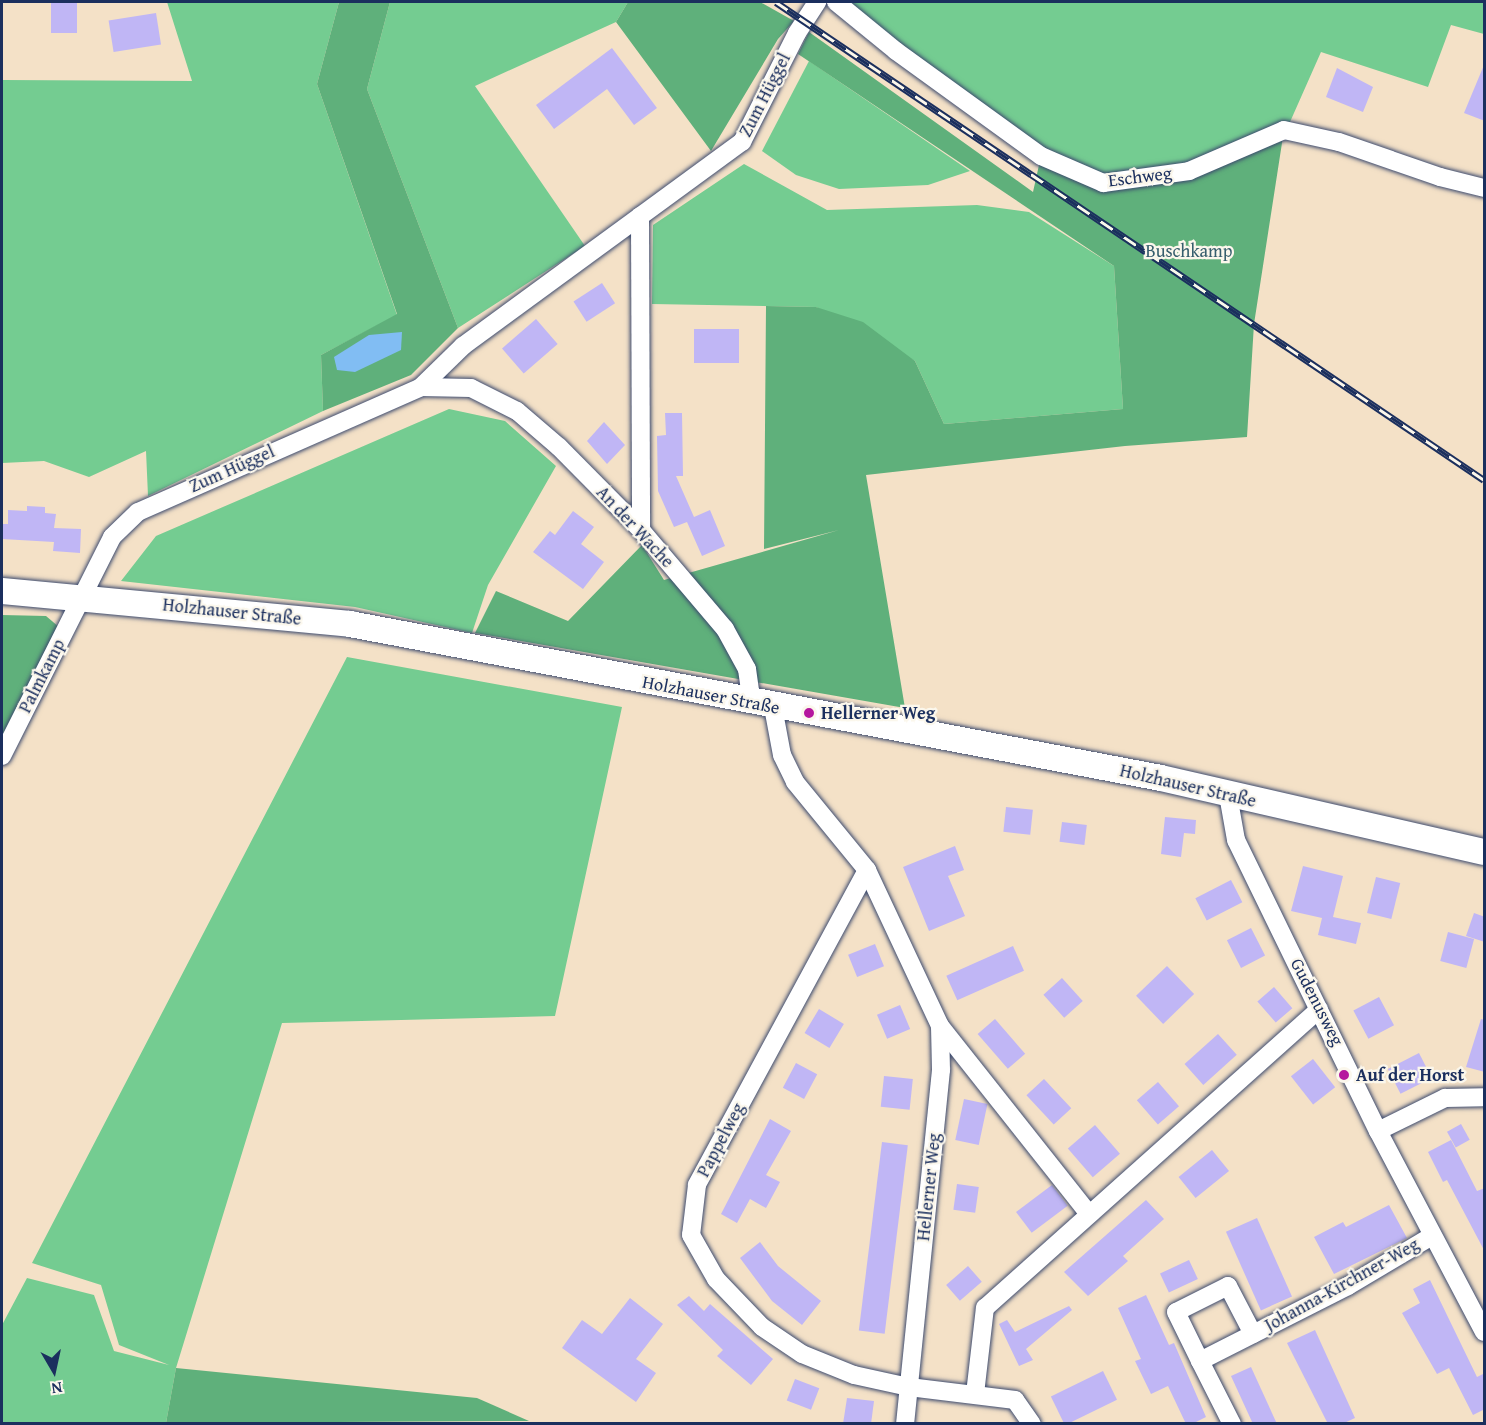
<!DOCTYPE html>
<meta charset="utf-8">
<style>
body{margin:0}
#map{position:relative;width:1486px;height:1425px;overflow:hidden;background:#f4e1c7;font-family:"Gentium Book Plus",serif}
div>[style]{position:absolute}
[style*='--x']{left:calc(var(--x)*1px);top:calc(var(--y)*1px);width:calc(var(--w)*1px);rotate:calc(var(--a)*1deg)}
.green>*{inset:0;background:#74cc91}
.forest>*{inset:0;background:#5fb07b}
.water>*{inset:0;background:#81bdf3}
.building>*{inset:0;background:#c0b6f5;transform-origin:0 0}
.roads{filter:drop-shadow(0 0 2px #3c4a6e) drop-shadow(0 0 2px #3c4a6e)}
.street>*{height:18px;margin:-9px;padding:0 9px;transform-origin:9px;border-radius:9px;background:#fff}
.secondary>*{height:26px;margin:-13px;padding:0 13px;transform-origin:13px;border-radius:13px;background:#fff}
.rail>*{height:7px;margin-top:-3.5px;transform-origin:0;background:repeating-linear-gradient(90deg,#fbf7ec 0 14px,#1b2f5e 0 28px);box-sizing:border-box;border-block:2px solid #1b2f5e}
.dots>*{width:16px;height:16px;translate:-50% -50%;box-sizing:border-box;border:3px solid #fbf7ec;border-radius:50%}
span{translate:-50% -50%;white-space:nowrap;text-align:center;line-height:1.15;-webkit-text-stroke:4.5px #fbf7ec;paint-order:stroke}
.street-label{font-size:18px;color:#1b2f5e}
.park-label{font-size:18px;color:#365e6d}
.poi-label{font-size:18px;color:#1b2f5e;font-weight:700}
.left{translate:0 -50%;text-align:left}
.frame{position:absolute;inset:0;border:3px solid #1b2f5e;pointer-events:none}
.north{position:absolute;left:24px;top:1341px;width:60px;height:60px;-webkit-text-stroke:4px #fbf7ec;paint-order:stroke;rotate:171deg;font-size:16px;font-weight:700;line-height:24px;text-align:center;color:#1b2f5e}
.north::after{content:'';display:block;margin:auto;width:21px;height:27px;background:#1b2f5e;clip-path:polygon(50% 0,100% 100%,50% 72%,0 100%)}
</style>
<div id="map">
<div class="green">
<div style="clip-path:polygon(167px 2px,339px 2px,317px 84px,397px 315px,321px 355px,323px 411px,148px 496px,146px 451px,89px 477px,44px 461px,2px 463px,2px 80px,192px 81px)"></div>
<div style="clip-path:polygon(390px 2px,628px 2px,616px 22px,475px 86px,585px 246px,458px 328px,367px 89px)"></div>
<div style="clip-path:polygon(836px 2px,1484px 2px,1484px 34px,1451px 25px,1428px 87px,1321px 52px,1290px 122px,1189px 171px,1103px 183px,1041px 156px)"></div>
<div style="clip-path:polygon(809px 61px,970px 171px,928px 185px,839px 189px,796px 175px,762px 151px)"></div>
<div style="clip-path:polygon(744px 164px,827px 210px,977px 205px,1029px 212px,1114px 266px,1123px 409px,944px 424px,915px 361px,816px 307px,652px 304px,653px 225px)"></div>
<div style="clip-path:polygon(449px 409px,505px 421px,556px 466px,488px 585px,472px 633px,355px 607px,121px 581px,156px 536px)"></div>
<div style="clip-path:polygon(347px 657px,622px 707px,555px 1016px,282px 1023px,176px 1368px,166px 1423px,2px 1424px,2px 1325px,27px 1278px,94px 1295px,114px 1351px,169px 1365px,119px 1345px,101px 1285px,32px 1263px)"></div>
</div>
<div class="forest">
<div style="clip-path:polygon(339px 2px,390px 2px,367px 89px,458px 328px,411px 375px,323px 411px,321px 355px,397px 314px,317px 84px)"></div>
<div style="clip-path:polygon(628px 2px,760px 2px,794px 21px,778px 39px,711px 151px,616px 22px)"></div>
<div style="clip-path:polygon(809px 32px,1033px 192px,1041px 156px,1103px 183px,1189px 171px,1284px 130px,1254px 324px,1247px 437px,1125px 446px,866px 475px,905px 708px,475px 633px,496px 591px,568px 621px,642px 545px,664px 580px,839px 530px,764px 549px,766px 306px,816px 307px,863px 322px,915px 361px,944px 424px,1123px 409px,1114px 266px,798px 54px)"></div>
<div style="clip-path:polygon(2px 615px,46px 616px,59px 627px,2px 741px)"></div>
<div style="clip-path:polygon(176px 1368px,477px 1398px,529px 1421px,166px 1423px)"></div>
</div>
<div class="water">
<div style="clip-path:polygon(402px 332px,401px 350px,355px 372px,337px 370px,334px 357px,369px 335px)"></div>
</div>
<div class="building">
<div style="left:51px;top:2px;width:26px;height:31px"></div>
<div style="left:156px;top:13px;width:32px;height:48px;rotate:81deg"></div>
<div style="clip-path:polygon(612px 48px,657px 108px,634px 125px,607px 89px,554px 129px,536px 105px)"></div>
<div style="clip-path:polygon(1484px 65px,1485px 65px,1485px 121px,1464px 113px)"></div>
<div style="clip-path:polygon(1337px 68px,1373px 87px,1363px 112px,1326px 97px)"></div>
<div style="left:602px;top:283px;width:24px;height:34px;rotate:57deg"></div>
<div style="left:536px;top:319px;width:33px;height:45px;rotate:49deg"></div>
<div style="left:694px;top:329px;width:45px;height:34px"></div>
<div style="clip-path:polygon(665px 413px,682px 413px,683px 476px,676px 476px,694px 517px,710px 510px,725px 546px,702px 556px,687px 522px,674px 527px,658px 491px,657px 436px,666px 435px)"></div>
<div style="clip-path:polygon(604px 422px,625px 445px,607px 464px,587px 441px)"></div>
<div style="clip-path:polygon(27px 506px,45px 507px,45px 513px,56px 514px,54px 528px,81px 529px,80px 553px,53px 551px,54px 542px,2px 539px,2px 524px,8px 524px,8px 510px,27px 511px)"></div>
<div style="clip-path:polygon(573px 511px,594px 527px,581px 544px,604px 562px,583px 589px,533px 552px,550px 531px,555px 535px)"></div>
<div style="left:1006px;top:807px;width:27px;height:25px;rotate:6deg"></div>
<div style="clip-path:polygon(1165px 817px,1196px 820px,1195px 834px,1184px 833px,1181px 857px,1161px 854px)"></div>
<div style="left:1062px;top:822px;width:25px;height:20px;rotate:7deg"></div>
<div style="clip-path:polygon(955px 846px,964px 870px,948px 876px,965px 916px,929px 931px,903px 867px)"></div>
<div style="clip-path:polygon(1303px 866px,1343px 876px,1333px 917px,1361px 923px,1356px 944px,1318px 935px,1322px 918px,1291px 911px)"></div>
<div style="left:1376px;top:877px;width:25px;height:37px;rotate:14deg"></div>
<div style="left:1231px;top:880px;width:25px;height:40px;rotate:63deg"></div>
<div style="clip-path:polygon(1474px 913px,1485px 917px,1485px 942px,1466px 936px)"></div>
<div style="left:1251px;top:928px;width:31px;height:27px;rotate:63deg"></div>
<div style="left:1448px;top:932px;width:27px;height:30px;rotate:15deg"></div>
<div style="left:875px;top:944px;width:24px;height:29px;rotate:68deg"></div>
<div style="left:1013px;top:946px;width:27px;height:73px;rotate:66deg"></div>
<div style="left:1167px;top:966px;width:39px;height:43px;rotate:46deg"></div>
<div style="left:1062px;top:978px;width:31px;height:25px;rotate:48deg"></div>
<div style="left:1274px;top:987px;width:28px;height:22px;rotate:49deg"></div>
<div style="left:1379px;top:997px;width:32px;height:29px;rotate:62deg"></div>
<div style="left:900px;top:1005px;width:26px;height:25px;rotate:67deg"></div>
<div style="left:819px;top:1009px;width:29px;height:28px;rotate:31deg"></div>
<div style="left:995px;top:1019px;width:46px;height:23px;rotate:49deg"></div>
<div style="clip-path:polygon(1481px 1019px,1485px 1020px,1485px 1072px,1466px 1067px)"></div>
<div style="left:1218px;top:1034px;width:28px;height:45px;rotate:48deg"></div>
<div style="left:1419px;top:1053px;width:28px;height:35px;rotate:63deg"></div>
<div style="left:1313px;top:1059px;width:36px;height:28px;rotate:52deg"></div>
<div style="left:796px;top:1063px;width:24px;height:28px;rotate:28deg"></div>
<div style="left:884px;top:1076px;width:29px;height:31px;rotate:6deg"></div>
<div style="left:1044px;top:1079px;width:40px;height:24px;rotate:47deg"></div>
<div style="left:1158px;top:1082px;width:32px;height:28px;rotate:49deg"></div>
<div style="left:964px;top:1099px;width:24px;height:42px;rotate:12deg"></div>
<div style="clip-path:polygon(770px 1119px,791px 1131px,766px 1175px,780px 1182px,766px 1208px,750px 1199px,737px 1223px,721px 1214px)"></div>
<div style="left:1461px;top:1124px;width:18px;height:16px;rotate:61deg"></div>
<div style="left:1095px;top:1125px;width:38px;height:36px;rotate:49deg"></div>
<div style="clip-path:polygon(1451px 1140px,1477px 1191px,1485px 1188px,1485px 1252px,1447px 1180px,1443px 1182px,1428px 1152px)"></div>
<div style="left:882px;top:1142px;width:26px;height:190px;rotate:7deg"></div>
<div style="left:1212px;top:1150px;width:27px;height:43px;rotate:51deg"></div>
<div style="left:957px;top:1184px;width:22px;height:26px;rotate:8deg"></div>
<div style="left:1052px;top:1185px;width:26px;height:45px;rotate:53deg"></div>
<div style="clip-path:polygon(1146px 1200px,1164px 1219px,1123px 1256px,1128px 1261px,1088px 1296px,1064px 1272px)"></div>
<div style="clip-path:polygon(1389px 1205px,1407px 1238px,1334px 1274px,1314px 1237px,1343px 1222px,1346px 1227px)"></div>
<div style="left:1257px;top:1218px;width:86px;height:34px;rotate:66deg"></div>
<div style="clip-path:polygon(760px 1242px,778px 1266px,821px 1301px,802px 1325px,772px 1301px,740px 1258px)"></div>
<div style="left:1189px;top:1260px;width:21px;height:32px;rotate:65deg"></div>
<div style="left:968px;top:1266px;width:21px;height:29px;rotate:49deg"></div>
<div style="clip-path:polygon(1430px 1280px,1477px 1377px,1485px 1373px,1485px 1409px,1473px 1415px,1449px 1368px,1437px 1374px,1402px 1313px,1420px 1303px,1413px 1289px)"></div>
<div style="clip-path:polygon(1146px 1295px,1169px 1345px,1174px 1343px,1206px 1417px,1192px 1424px,1186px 1424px,1168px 1386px,1151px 1394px,1135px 1361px,1141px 1359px,1118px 1308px)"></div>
<div style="clip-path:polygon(689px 1296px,704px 1311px,710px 1304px,773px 1359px,751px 1385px,717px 1356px,723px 1350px,677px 1305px)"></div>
<div style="clip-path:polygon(630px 1298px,663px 1324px,636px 1359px,656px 1373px,636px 1402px,562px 1348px,582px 1320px,602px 1334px)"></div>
<div style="clip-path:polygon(1069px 1306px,1072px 1310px,1026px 1349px,1033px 1360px,1019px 1366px,999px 1324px,1007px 1320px,1015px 1332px)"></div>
<div style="clip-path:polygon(1315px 1330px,1355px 1418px,1342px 1424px,1328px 1424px,1287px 1343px)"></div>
<div style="clip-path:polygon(1251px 1367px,1277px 1424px,1253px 1424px,1231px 1376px)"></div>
<div style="left:1103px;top:1371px;width:32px;height:58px;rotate:64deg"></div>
<div style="left:795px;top:1379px;width:26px;height:23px;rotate:21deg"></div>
<div style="clip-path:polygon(847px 1398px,874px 1401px,871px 1424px,843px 1424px)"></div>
</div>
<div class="roads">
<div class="street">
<div style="--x:836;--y:2;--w:77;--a:39.2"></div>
<div style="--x:896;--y:51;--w:179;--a:35.9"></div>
<div style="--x:1041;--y:156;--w:68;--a:23.5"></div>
<div style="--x:1103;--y:183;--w:87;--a:-7.9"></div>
<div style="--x:1189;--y:171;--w:103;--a:-23.3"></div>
<div style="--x:1284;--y:130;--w:56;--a:12.3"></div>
<div style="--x:1339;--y:142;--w:107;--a:19.1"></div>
<div style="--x:1440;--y:177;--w:45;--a:14"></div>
<div style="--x:640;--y:216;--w:314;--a:89.8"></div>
<div style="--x:421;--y:387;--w:50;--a:1.1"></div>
<div style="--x:471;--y:388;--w:51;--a:26.6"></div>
<div style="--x:517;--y:411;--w:55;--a:40.6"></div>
<div style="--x:559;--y:447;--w:117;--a:45.3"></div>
<div style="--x:641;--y:530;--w:130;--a:49.7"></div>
<div style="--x:725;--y:629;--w:46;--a:61.2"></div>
<div style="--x:747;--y:669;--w:34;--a:82"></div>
<div style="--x:773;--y:707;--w:49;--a:79.4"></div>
<div style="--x:782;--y:755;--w:30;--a:64"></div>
<div style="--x:795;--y:782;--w:114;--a:50.7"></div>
<div style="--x:867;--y:870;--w:172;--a:64.9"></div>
<div style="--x:940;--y:1026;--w:44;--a:88.7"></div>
<div style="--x:941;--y:1070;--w:356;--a:95.8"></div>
<div style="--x:2;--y:756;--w:245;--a:-63.3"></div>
<div style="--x:112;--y:537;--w:36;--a:-44"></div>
<div style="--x:138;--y:512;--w:309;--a:-23.8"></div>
<div style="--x:421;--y:387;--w:59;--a:-44.3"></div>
<div style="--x:463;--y:346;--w:346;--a:-36.2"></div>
<div style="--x:742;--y:142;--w:122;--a:-63.2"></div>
<div style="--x:797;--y:33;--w:37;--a:-57"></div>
<div style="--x:1228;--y:795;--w:46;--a:79.9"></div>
<div style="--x:1236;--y:840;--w:324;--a:64"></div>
<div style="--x:1378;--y:1131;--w:227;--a:62.2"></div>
<div style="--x:867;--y:870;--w:358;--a:118.4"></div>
<div style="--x:697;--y:1185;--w:50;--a:96.8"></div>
<div style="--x:691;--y:1235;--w:51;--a:60.4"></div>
<div style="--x:716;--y:1279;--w:66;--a:46.2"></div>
<div style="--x:762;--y:1327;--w:48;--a:34"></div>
<div style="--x:802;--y:1354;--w:56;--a:22"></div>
<div style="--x:854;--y:1375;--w:56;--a:12.3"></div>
<div style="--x:909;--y:1387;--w:107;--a:7"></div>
<div style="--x:1015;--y:1400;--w:29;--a:55"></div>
<div style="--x:940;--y:1026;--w:238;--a:51.6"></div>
<div style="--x:1378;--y:1131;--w:75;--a:-26.2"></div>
<div style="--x:1445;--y:1098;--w:39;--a:-1"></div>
<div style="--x:1253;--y:1334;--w:54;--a:-117.5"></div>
<div style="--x:1228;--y:1286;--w:58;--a:153.4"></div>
<div style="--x:1176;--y:1312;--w:55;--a:63.9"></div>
<div style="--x:1200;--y:1361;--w:166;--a:-26.9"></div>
<div style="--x:1348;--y:1286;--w:98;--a:-30.8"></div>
<div style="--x:1200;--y:1361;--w:71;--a:63.1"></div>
<div style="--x:975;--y:1394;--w:87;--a:-83.4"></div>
<div style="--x:985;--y:1308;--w:448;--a:-41.8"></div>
</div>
<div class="secondary">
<div style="--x:2;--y:591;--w:350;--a:5.4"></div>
<div style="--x:350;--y:624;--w:825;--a:10.75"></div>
<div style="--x:1161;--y:778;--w:331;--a:12.9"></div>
</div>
</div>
<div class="rail">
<div style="--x:776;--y:2;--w:854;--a:34.02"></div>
</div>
<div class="dots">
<div style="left:809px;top:713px;background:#b5179e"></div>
<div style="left:1344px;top:1075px;background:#b5179e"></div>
</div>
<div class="street-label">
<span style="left:765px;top:95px;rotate:-63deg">Zum Hüggel</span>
<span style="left:1140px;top:177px;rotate:-7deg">Eschweg</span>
<span style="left:232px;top:469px;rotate:-24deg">Zum Hüggel</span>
<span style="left:635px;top:527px;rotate:47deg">An der Wache</span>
<span style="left:232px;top:612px;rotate:6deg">Holzhauser Straße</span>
<span style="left:42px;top:676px;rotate:-63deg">Palmkamp</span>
<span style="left:711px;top:695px;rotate:11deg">Holzhauser Straße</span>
<span style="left:1188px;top:786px;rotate:13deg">Holzhauser Straße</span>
<span style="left:1317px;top:1002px;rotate:63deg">Gudenusweg</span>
<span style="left:721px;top:1140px;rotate:-62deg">Pappelweg</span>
<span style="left:929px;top:1187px;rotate:-84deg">Hellerner Weg</span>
<span style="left:1342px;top:1285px;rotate:-29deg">Johanna-Kirchner-Weg</span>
</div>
<div class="park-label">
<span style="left:1189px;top:251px">Buschkamp</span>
</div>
<div class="poi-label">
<span class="left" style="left:821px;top:713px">Hellerner Weg</span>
<span class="left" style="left:1356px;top:1075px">Auf der Horst</span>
</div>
<div class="frame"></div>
<div class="north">N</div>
</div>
